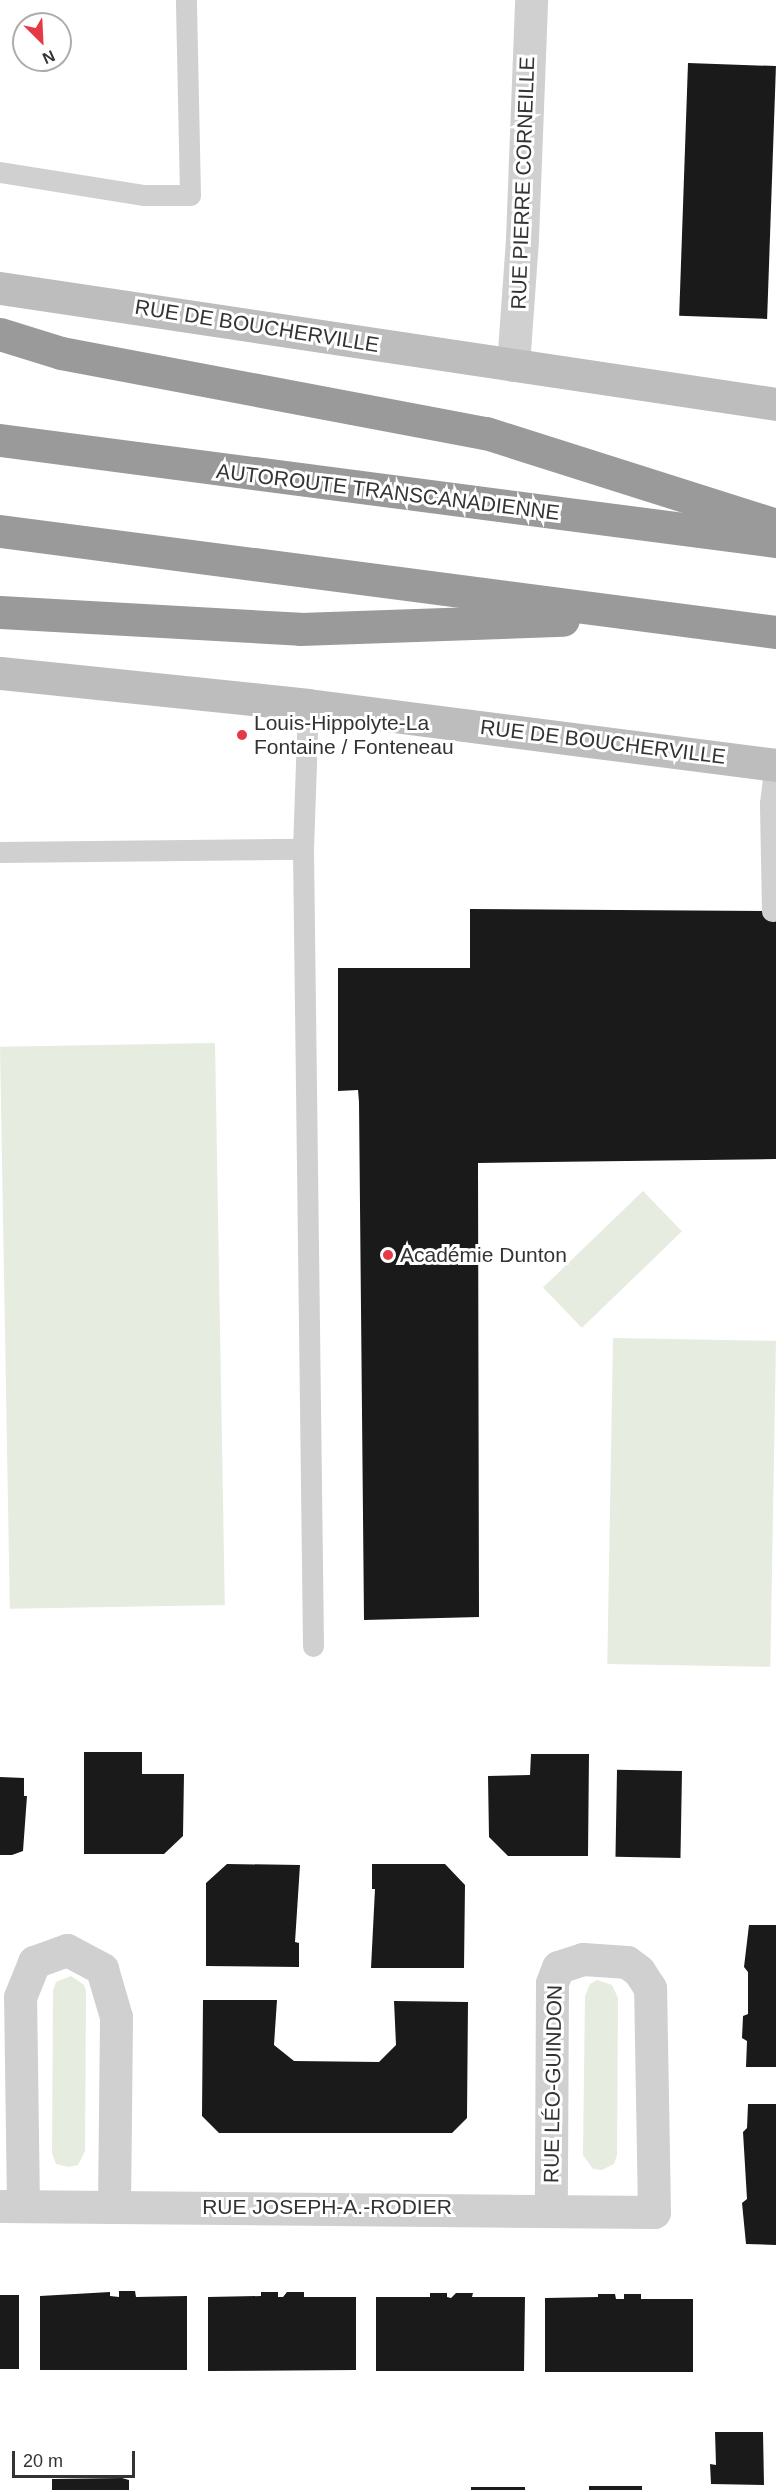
<!DOCTYPE html>
<meta charset="utf-8">
<style>
body{margin:0}
#map{position:relative;width:776px;height:2490px;overflow:hidden;background:#fff;font-family:Arial,sans-serif}
div>[style]{position:absolute}
[style*='--x']{left:calc(var(--x)*1px);top:calc(var(--y)*1px);width:calc(var(--w)*1px);rotate:calc(var(--a)*1deg)}
.green>*{inset:0;background:#e6ecdf;transform-origin:0 0}
.building>*{inset:0;background:#1a1a1a;transform-origin:0 0}
.lane>*{height:21px;margin:-10.5px;padding:0 10.5px;transform-origin:10.5px;border-radius:10.5px;background:#d0d0d0}
.street>*{height:33px;margin:-16.5px;padding:0 16.5px;transform-origin:16.5px;border-radius:16.5px;background:#d0d0d0}
.secondary>*{height:33px;margin:-16.5px;padding:0 16.5px;transform-origin:16.5px;border-radius:16.5px;background:#bdbdbd}
.highway>*{height:33px;margin:-16.5px;padding:0 16.5px;transform-origin:16.5px;border-radius:16.5px;background:#9a9a9a}
.dots>*{width:16px;height:16px;translate:-50% -50%;box-sizing:border-box;border:3px solid #fff;border-radius:50%}
span{translate:-50% -50%;white-space:nowrap;text-align:center;line-height:1.15;-webkit-text-stroke:6px #fff;paint-order:stroke}
.street-label{font-size:21px;color:#333}
.poi-label{font-size:21px;color:#333}
.left{translate:0 -50%;text-align:left}
.north{position:absolute;left:12px;top:12px;width:60px;height:60px;box-sizing:border-box;background:#fff;border:2px solid #adadad;border-radius:50%;rotate:156deg;font-size:16px;font-weight:700;line-height:24px;text-align:center;color:#333}
.north::after{content:'';display:block;margin:auto;width:21px;height:27px;background:#e63946;clip-path:polygon(50% 0,100% 100%,50% 72%,0 100%)}
.scale{position:absolute;left:12px;top:2451px;width:123px;height:27px;box-sizing:border-box;border:3px solid #333;border-top:0;padding-left:8px;font-size:18px;line-height:21px;white-space:nowrap;color:#333;-webkit-text-stroke:4px #fff;paint-order:stroke}
</style>
<div id="map">
<div class="green">
<div style="left:215px;top:1043px;width:562px;height:215px;rotate:89deg"></div>
<div style="left:643px;top:1191px;width:56px;height:139px;rotate:46deg"></div>
<div style="left:613px;top:1338px;width:163px;height:326px;rotate:1deg"></div>
<div style="clip-path:polygon(71px 1976px,84px 1985px,86px 1991px,85px 2151px,78px 2165px,69px 2167px,56px 2164px,52px 2153px,53px 1991px,56px 1982px)"></div>
<div style="clip-path:polygon(597px 1980px,612px 1985px,618px 1998px,617px 2155px,614px 2164px,602px 2170px,593px 2169px,583px 2155px,585px 1996px,590px 1984px)"></div>
</div>
<div class="building">
<div style="left:688px;top:63px;width:88px;height:253px;rotate:2deg"></div>
<div style="clip-path:polygon(470px 909px,776px 911px,776px 1159px,478px 1163px,479px 1617px,364px 1620px,359px 1102px,358px 1090px,338px 1091px,338px 968px,470px 968px)"></div>
<div style="clip-path:polygon(84px 1752px,142px 1752px,142px 1774px,184px 1774px,183px 1836px,164px 1854px,84px 1854px)"></div>
<div style="clip-path:polygon(531px 1754px,589px 1754px,588px 1856px,508px 1856px,489px 1837px,488px 1776px,530px 1775px)"></div>
<div style="left:682px;top:1771px;width:87px;height:65px;rotate:91deg"></div>
<div style="clip-path:polygon(0 1777px,24px 1778px,24px 1796px,27px 1796px,23px 1851px,12px 1855px,0 1855px)"></div>
<div style="clip-path:polygon(227px 1864px,300px 1865px,295px 1942px,299px 1943px,299px 1967px,206px 1966px,206px 1883px)"></div>
<div style="clip-path:polygon(372px 1864px,445px 1864px,465px 1885px,464px 1968px,371px 1968px,375px 1889px,372px 1889px)"></div>
<div style="clip-path:polygon(749px 1925px,776px 1925px,776px 2067px,746px 2067px,747px 2041px,742px 2038px,743px 2016px,748px 2014px,748px 1972px,744px 1967px)"></div>
<div style="clip-path:polygon(203px 2000px,277px 2000px,274px 2045px,294px 2061px,379px 2062px,396px 2045px,394px 2001px,468px 2002px,467px 2118px,452px 2133px,219px 2133px,202px 2116px)"></div>
<div style="clip-path:polygon(748px 2104px,776px 2104px,776px 2245px,746px 2244px,742px 2203px,747px 2199px,743px 2132px,747px 2128px)"></div>
<div style="clip-path:polygon(119px 2291px,135px 2291px,136px 2297px,187px 2296px,187px 2370px,40px 2370px,40px 2296px,110px 2292px,110px 2296px,119px 2297px)"></div>
<div style="clip-path:polygon(261px 2292px,278px 2292px,278px 2297px,283px 2297px,287px 2292px,304px 2292px,304px 2297px,356px 2297px,356px 2370px,208px 2371px,208px 2297px,261px 2296px)"></div>
<div style="clip-path:polygon(430px 2293px,447px 2293px,447px 2297px,451px 2298px,456px 2293px,473px 2293px,472px 2297px,525px 2297px,524px 2371px,376px 2371px,376px 2297px,430px 2297px)"></div>
<div style="clip-path:polygon(598px 2294px,615px 2294px,616px 2299px,624px 2299px,624px 2294px,641px 2294px,641px 2299px,693px 2299px,693px 2372px,545px 2372px,545px 2298px,598px 2297px)"></div>
<div style="left:0;top:2295px;width:19px;height:74px"></div>
<div style="clip-path:polygon(715px 2432px,763px 2432px,764px 2485px,711px 2484px,710px 2464px,716px 2465px)"></div>
<div style="clip-path:polygon(122px 2478px,129px 2480px,129px 2490px,52px 2490px,52px 2479px)"></div>
<div style="left:589px;top:2486px;width:53px;height:4px"></div>
<div style="left:471px;top:2487px;width:54px;height:3px"></div>
</div>
<div class="lane">
<div style="--x:0;--y:172;--w:146;--a:9.1"></div>
<div style="--x:144;--y:195;--w:46;--a:0"></div>
<div style="--x:190;--y:195;--w:195;--a:-91.2"></div>
<div style="--x:303;--y:849;--w:797;--a:89.28"></div>
<div style="--x:0;--y:852;--w:303;--a:-0.6"></div>
<div style="--x:303;--y:849;--w:144;--a:-88"></div>
<div style="--x:772;--y:911;--w:108;--a:-91.1"></div>
<div style="--x:770;--y:803;--w:38;--a:-83"></div>
</div>
<div class="street">
<div style="--x:513;--y:365;--w:127;--a:-85.9"></div>
<div style="--x:522;--y:238;--w:238;--a:-87.8"></div>
<div style="--x:0;--y:2206;--w:654;--a:0.53"></div>
<div style="--x:654;--y:2212;--w:224;--a:-91"></div>
<div style="--x:650;--y:1988;--w:20;--a:-123"></div>
<div style="--x:639;--y:1971;--w:15;--a:-143"></div>
<div style="--x:627;--y:1962;--w:44;--a:-176.1"></div>
<div style="--x:583;--y:1959;--w:26;--a:162"></div>
<div style="--x:558;--y:1967;--w:17;--a:111"></div>
<div style="--x:552;--y:1983;--w:225;--a:90.3"></div>
<div style="--x:23;--y:2206;--w:209;--a:-90.8"></div>
<div style="--x:20;--y:1997;--w:38;--a:-68"></div>
<div style="--x:34;--y:1962;--w:35;--a:-20"></div>
<div style="--x:67;--y:1950;--w:40;--a:28"></div>
<div style="--x:102;--y:1969;--w:50;--a:73.7"></div>
<div style="--x:116;--y:2017;--w:190;--a:90.6"></div>
</div>
<div class="secondary">
<div style="--x:0;--y:288;--w:785;--a:8.5"></div>
<div style="--x:0;--y:673;--w:310;--a:5.9"></div>
<div style="--x:308;--y:705;--w:472;--a:7.3"></div>
</div>
<div class="highway">
<div style="--x:0;--y:334;--w:64;--a:17.3"></div>
<div style="--x:61;--y:353;--w:432;--a:10.7"></div>
<div style="--x:486;--y:433;--w:304;--a:17.6"></div>
<div style="--x:0;--y:440;--w:783;--a:7.42"></div>
<div style="--x:0;--y:531;--w:783;--a:7.42"></div>
<div style="--x:0;--y:612;--w:300;--a:3.2"></div>
<div style="--x:300;--y:629;--w:263;--a:-2"></div>
</div>
<div class="dots">
<div style="left:242px;top:735px;background:#e63946"></div>
<div style="left:388px;top:1255px;background:#e63946"></div>
</div>
<div class="street-label">
<span style="left:523px;top:183px;rotate:-88deg">RUE PIERRE CORNEILLE</span>
<span style="left:257px;top:326px;rotate:9deg">RUE DE BOUCHERVILLE</span>
<span style="left:388px;top:492px;rotate:7deg">AUTOROUTE TRANSCANADIENNE</span>
<span style="left:603px;top:742px;rotate:7deg">RUE DE BOUCHERVILLE</span>
<span style="left:553px;top:2084px;rotate:-89deg">RUE LÉO-GUINDON</span>
<span style="left:327px;top:2207px">RUE JOSEPH-A.-RODIER</span>
</div>
<div class="poi-label">
<span class="left" style="left:254px;top:735px">Louis-Hippolyte-La<br>Fontaine / Fonteneau</span>
<span class="left" style="left:400px;top:1255px">Académie Dunton</span>
</div>
<div class="north">N</div>
<div class="scale">20 m</div>
</div>
